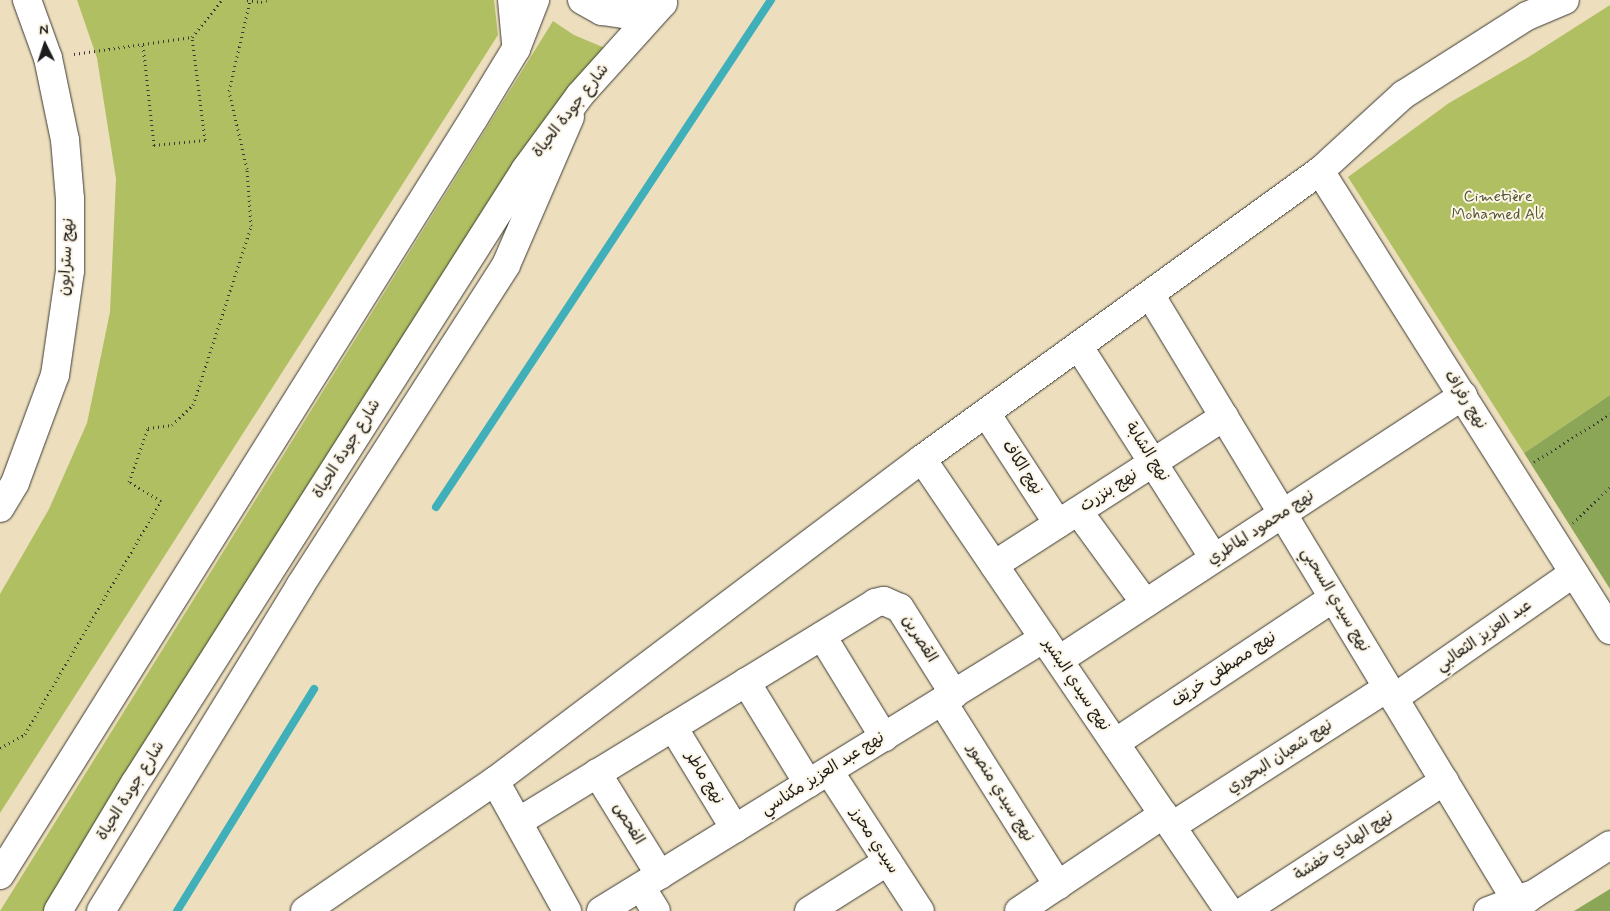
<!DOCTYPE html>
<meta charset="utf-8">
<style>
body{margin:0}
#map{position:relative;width:1610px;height:911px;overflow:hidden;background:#eddfbd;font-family:Mynerve,"Playpen Sans Arabic",sans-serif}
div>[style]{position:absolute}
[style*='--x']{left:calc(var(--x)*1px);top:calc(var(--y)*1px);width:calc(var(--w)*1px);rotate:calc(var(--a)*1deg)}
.green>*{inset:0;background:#b0bf62}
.forest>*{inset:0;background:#8ca658}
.stream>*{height:8px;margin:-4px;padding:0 4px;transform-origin:4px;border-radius:4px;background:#3fafba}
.path>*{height:3px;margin-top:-1.5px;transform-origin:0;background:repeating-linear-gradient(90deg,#3b3934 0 1px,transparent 0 5px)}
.roads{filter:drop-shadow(0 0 1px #3b3934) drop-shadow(0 0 1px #3b3934)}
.street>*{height:28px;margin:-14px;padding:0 14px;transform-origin:14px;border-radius:14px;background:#fff}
.secondary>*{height:28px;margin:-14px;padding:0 14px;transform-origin:14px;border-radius:14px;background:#fff}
.highway>*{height:28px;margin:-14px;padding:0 14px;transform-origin:14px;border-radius:14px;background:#fff}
span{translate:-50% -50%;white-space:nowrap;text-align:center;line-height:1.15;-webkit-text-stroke:4px #fcf5e5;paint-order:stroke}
.street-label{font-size:16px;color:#1c1c1c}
.park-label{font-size:16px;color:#505534}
.north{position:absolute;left:20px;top:20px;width:50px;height:50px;-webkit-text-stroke:4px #fcf5e5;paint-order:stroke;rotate:356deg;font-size:14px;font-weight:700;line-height:20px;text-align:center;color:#1c1c1c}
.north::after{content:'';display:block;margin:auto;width:18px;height:22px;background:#1c1c1c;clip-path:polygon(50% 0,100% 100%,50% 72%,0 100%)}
</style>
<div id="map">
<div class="green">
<div style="clip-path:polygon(77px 0,494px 0,498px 35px,0 813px,0 594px,49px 509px,87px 423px,110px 312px,116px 179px,97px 58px)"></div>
<div style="clip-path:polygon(1610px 5px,1610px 395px,1524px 453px,1348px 177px,1449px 103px,1527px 58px)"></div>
<div style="clip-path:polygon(553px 21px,574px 35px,605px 48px,545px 119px,45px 911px,0 911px)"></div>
</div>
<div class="forest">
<div style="clip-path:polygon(1610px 395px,1610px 589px,1524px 453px)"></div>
<div style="clip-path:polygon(1610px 889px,1610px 911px,1574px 911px)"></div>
</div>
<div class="stream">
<div style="--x:436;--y:507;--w:608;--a:-56.55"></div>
<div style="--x:177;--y:911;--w:261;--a:-58.3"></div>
</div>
<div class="path">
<div style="--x:247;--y:0;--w:14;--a:8"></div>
<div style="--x:261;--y:2;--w:6;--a:-18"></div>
<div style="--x:143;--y:45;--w:101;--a:83.7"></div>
<div style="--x:154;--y:145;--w:51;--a:-5.6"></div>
<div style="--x:205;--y:140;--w:104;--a:-97.2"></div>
<div style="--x:74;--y:54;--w:119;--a:-8.2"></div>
<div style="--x:192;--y:37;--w:48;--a:-51"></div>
<div style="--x:1534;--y:462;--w:90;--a:-32.3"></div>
<div style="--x:1573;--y:523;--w:52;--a:-44.2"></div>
<div style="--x:0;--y:748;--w:29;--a:-29"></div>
<div style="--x:25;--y:734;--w:270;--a:-59.7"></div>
<div style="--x:161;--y:501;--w:37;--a:-149"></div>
<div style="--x:129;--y:482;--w:57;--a:-70.6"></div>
<div style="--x:148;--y:428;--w:24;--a:-7"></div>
<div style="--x:172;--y:425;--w:29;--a:-44"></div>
<div style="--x:193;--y:405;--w:188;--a:-72"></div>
<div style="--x:251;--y:226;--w:57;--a:-94"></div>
<div style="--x:247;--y:169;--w:80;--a:-103"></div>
<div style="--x:229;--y:91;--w:92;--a:-76.9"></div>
</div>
<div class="roads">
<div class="street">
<div style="--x:1320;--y:171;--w:543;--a:57.71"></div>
<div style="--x:1151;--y:296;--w:712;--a:58.86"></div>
<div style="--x:1079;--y:347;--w:250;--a:57.4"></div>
<div style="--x:986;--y:413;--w:132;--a:57"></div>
<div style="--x:922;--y:459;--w:546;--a:55.82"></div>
<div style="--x:0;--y:508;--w:29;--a:-59"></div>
<div style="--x:15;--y:483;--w:115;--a:-69.7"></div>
<div style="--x:55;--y:375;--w:105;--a:-81.8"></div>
<div style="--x:70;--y:271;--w:72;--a:-90"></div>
<div style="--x:70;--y:199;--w:59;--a:-94.8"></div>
<div style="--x:65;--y:140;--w:84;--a:-101.7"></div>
<div style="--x:48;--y:58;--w:62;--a:-109.9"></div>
<div style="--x:1078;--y:511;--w:114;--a:53.9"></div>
<div style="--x:994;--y:565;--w:274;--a:-32.8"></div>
<div style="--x:822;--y:636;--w:119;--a:58.5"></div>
<div style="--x:1059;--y:660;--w:483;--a:-33.2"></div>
<div style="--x:746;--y:682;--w:119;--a:58.5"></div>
<div style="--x:1394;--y:698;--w:219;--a:-34.8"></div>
<div style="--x:942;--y:701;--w:218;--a:57.8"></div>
<div style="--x:673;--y:727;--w:119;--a:58.7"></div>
<div style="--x:1115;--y:743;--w:262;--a:-33.6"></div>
<div style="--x:829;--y:771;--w:167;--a:57"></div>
<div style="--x:597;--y:773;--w:120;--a:58.3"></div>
<div style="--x:495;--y:781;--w:149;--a:61"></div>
<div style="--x:518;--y:822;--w:419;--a:-31.5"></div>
<div style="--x:875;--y:603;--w:9;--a:-13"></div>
<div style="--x:884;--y:601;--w:17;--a:24"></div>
<div style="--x:900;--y:608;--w:102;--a:57.9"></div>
<div style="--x:1172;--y:826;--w:255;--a:-32.7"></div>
<div style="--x:641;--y:887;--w:28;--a:58"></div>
<div style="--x:305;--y:911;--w:230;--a:-34.4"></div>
<div style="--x:495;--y:781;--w:535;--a:-37.02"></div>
<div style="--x:922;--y:459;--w:491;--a:-35.9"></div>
<div style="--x:1320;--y:171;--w:113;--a:-42.5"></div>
<div style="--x:1403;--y:95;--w:147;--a:-32.5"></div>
<div style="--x:1527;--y:16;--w:41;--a:-22.8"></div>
<div style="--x:601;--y:911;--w:520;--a:-31.64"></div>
<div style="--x:809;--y:911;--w:93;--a:-32.3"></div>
<div style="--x:1019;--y:911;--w:174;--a:-33.8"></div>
<div style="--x:1244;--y:911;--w:239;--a:-33"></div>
</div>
<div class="secondary">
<div style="--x:101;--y:911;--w:381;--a:-58.5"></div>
<div style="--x:300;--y:586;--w:381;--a:-57.3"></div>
<div style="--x:506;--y:265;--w:161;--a:-66.6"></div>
<div style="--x:1488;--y:911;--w:43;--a:-20.6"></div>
<div style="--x:1512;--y:911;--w:28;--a:-38"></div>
<div style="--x:1534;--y:894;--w:90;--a:-32.8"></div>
</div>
<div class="highway">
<div style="--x:512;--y:0;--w:43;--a:84.7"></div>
<div style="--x:582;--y:0;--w:23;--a:29"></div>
<div style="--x:602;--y:11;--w:21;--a:8"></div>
<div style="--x:623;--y:14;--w:20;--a:-6"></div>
<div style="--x:643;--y:12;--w:22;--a:-24"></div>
<div style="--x:0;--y:875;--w:893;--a:-57.95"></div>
<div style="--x:474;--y:118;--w:81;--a:-58.7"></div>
<div style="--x:516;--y:49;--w:53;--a:-68.8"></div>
<div style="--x:58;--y:911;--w:149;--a:-59"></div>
<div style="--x:135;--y:783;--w:727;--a:-57.53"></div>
<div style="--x:525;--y:170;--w:93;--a:-53.7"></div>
<div style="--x:580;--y:95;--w:122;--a:-48"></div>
</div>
</div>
<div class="street-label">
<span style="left:571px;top:111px;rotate:-52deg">شارع جودة الحياة</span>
<span style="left:67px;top:257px;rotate:-87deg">نهج سترابون</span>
<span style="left:1465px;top:400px;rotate:58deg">نهج رفراف</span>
<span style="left:347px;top:449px;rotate:-58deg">شارع جودة الحياة</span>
<span style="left:1147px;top:452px;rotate:57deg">نهج الشابة</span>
<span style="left:1022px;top:468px;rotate:57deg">نهج الكاف</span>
<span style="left:1109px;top:491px;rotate:-33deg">نهج بنزرت</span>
<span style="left:1261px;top:528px;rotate:-33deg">نهج محمود الماطري</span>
<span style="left:1335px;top:600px;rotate:59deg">نهج سيدي السحبي</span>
<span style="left:1484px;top:636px;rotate:-35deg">عبد العزيز الثعالبي</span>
<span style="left:919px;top:639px;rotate:58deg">القصرين</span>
<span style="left:1224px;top:670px;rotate:-34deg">نهج مصطفى خريّف</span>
<span style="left:1076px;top:685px;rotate:56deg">نهج سيدي البشير</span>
<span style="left:1280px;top:757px;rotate:-33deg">نهج شعبان البحوري</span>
<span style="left:823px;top:774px;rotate:-32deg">نهج عبد العزيز مكناسي</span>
<span style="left:704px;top:778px;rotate:59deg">نهج ماطر</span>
<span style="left:131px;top:791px;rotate:-58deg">شارع جودة الحياة</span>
<span style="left:1000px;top:793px;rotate:58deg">نهج سيدي منصور</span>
<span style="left:628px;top:824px;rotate:58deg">الفحص</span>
<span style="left:874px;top:841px;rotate:57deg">سيدي محرز</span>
<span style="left:1344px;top:846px;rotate:-33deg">نهج الهادي خفشة</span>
</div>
<div class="park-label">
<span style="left:1498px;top:206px">Cimetière<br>Mohamed Ali</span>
</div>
<div class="north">N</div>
</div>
